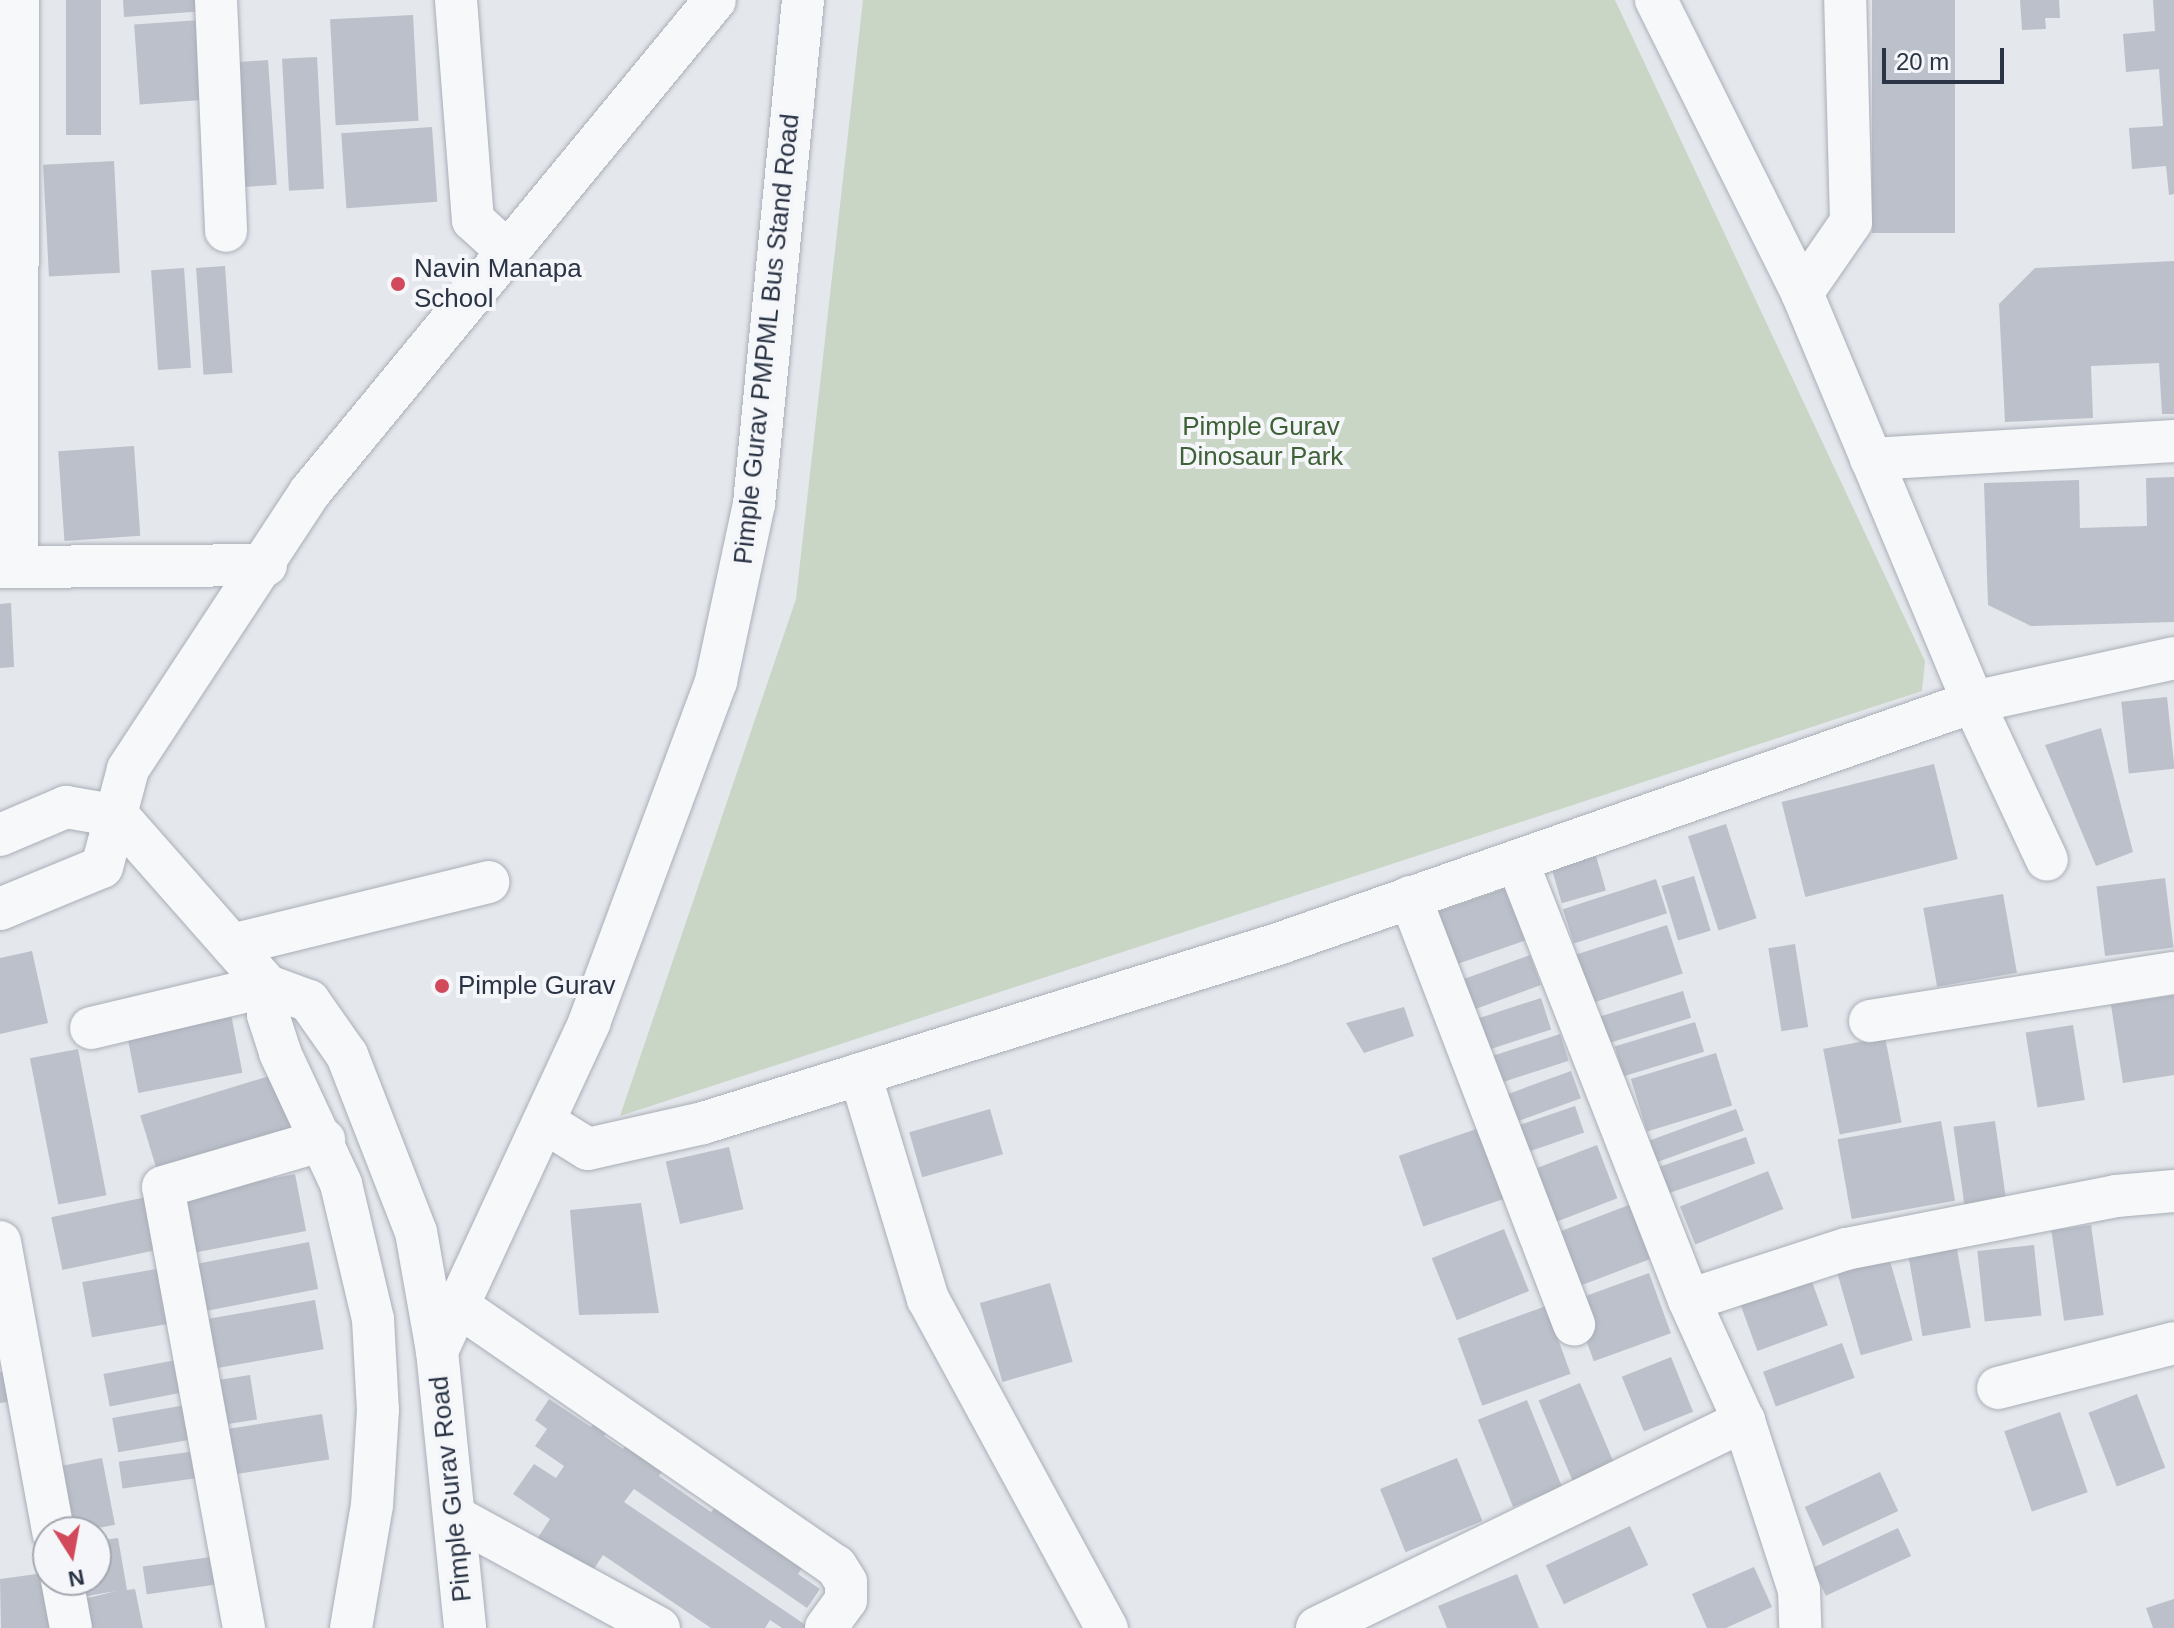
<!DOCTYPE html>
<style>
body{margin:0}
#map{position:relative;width:2174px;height:1628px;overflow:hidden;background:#e4e7ec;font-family:Arial,sans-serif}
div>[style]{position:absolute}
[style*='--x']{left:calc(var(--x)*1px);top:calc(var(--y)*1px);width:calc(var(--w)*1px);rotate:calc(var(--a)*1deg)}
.green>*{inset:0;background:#c9d6c5}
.building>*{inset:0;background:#bbc0ca;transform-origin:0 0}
.roads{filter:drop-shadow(0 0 2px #a9aeb7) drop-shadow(0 0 2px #a9aeb7)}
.minor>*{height:42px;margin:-21px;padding:0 21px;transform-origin:21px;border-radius:21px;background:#f7f8fa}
.dots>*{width:22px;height:22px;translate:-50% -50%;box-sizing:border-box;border:4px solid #f4f6f9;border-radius:50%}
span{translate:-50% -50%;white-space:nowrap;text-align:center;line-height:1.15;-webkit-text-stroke:8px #f4f6f9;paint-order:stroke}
.poi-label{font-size:26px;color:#2b3445}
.left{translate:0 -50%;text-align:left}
.street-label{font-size:26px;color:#2b3445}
.park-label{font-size:26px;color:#3f6138}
.north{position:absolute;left:32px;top:1516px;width:80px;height:80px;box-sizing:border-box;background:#f4f6f9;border:2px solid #a4a8b1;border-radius:50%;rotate:169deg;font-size:22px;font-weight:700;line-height:32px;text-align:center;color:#2b3445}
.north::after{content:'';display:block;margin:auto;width:28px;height:36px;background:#d1495b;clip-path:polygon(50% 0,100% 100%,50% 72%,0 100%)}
.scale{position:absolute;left:1882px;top:48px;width:122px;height:36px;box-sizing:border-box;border:4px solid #2b3445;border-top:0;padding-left:10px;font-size:24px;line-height:28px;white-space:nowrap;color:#2b3445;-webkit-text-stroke:6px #f4f6f9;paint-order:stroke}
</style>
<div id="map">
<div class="green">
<div style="clip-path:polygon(863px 0,1615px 0,1925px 661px,1922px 691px,620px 1116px,796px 599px)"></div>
</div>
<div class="building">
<div style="left:66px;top:0;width:35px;height:135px"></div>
<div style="clip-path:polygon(123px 0,204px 0,205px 11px,124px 17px)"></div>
<div style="left:1872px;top:0;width:83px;height:233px"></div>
<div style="clip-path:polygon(2020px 0,2059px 0,2060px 18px,2045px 18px,2046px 29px,2022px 30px)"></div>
<div style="clip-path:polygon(2153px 0,2174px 0,2174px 194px,2169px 195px,2166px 166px,2132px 169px,2129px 128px,2163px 126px,2159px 69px,2126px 72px,2123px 34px,2155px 31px)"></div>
<div style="left:413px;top:15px;width:106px;height:83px;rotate:87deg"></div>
<div style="left:200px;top:20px;width:80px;height:66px;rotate:86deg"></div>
<div style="left:317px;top:57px;width:132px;height:35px;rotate:87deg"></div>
<div style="left:268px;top:60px;width:125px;height:35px;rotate:86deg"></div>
<div style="left:432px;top:127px;width:75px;height:91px;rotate:86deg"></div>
<div style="left:114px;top:161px;width:112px;height:71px;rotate:87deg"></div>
<div style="clip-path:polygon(2174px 261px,2174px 414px,2162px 414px,2159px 363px,2091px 366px,2093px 418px,2005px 422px,1999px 304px,2035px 268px)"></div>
<div style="left:225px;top:266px;width:107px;height:29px;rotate:86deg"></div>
<div style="left:184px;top:268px;width:100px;height:33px;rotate:86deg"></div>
<div style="left:134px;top:446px;width:90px;height:76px;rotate:86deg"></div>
<div style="clip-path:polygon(2174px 477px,2174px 622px,2031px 626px,1988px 605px,1984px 483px,2079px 480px,2080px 528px,2147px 526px,2146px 478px)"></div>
<div style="clip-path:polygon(11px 603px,14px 667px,0 668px,0 604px)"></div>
<div style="left:2167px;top:697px;width:72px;height:46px;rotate:84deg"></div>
<div style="clip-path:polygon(2101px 728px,2133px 852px,2096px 866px,2045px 745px)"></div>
<div style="left:1934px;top:764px;width:98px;height:157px;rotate:76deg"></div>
<div style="left:1726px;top:824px;width:99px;height:40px;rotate:72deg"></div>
<div style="left:1596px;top:856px;width:36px;height:46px;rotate:74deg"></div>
<div style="left:1694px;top:876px;width:57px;height:34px;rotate:73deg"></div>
<div style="left:2165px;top:878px;width:70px;height:69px;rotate:83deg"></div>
<div style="left:1656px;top:879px;width:36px;height:98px;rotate:72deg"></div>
<div style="left:1509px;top:887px;width:56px;height:86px;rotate:71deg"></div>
<div style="left:2003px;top:894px;width:80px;height:81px;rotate:80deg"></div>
<div style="left:1667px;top:925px;width:51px;height:100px;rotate:72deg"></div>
<div style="left:1795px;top:944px;width:84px;height:27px;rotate:81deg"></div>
<div style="clip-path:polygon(32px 951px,48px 1023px,0 1034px,0 958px)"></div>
<div style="left:1530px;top:955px;width:32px;height:74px;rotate:70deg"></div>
<div style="left:1683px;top:991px;width:28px;height:86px;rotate:73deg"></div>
<div style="clip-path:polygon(2174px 995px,2174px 1075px,2123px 1083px,2111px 1005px)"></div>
<div style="left:1541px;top:998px;width:33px;height:77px;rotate:72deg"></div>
<div style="clip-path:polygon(1404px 1007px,1414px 1036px,1364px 1053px,1346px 1023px)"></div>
<div style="left:230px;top:1009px;width:65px;height:106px;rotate:79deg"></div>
<div style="left:1695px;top:1022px;width:31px;height:84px;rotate:73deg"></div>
<div style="left:2073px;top:1025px;width:76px;height:48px;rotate:81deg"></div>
<div style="left:1560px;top:1034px;width:28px;height:85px;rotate:72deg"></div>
<div style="left:1885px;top:1037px;width:87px;height:63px;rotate:79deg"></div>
<div style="left:78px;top:1049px;width:149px;height:49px;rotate:79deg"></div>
<div style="left:1716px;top:1053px;width:55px;height:89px;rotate:73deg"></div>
<div style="left:1571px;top:1071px;width:29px;height:83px;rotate:70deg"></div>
<div style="left:276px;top:1074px;width:59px;height:142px;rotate:73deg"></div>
<div style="left:1575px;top:1106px;width:28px;height:74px;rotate:71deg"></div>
<div style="left:990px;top:1109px;width:47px;height:84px;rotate:74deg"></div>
<div style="left:1736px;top:1109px;width:23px;height:92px;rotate:70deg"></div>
<div style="left:1941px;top:1121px;width:81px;height:105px;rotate:80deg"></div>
<div style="left:1995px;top:1121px;width:83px;height:42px;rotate:82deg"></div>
<div style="left:1482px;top:1127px;width:75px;height:88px;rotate:71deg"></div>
<div style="left:1746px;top:1137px;width:28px;height:93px;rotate:71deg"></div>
<div style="left:1597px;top:1145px;width:57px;height:80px;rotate:69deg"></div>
<div style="left:729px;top:1147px;width:64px;height:65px;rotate:77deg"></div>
<div style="left:1768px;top:1171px;width:41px;height:95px;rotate:68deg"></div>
<div style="left:295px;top:1174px;width:58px;height:118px;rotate:79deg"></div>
<div style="left:151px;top:1196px;width:54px;height:102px;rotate:78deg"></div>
<div style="clip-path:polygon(641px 1203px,659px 1313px,579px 1315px,570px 1210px)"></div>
<div style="left:1634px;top:1203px;width:58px;height:96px;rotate:69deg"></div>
<div style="left:2091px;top:1225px;width:91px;height:40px;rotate:82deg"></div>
<div style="left:1504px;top:1229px;width:67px;height:78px;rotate:68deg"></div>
<div style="left:1955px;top:1238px;width:91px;height:49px;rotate:80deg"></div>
<div style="left:309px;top:1242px;width:48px;height:120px;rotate:79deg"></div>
<div style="left:2034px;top:1245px;width:71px;height:57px;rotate:84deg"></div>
<div style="left:1886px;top:1247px;width:97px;height:54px;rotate:74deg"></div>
<div style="left:162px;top:1268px;width:56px;height:81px;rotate:80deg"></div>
<div style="left:1807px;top:1268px;width:61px;height:75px;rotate:70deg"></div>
<div style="left:1649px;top:1273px;width:64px;height:82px;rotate:70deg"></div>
<div style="left:1050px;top:1283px;width:82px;height:73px;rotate:74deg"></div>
<div style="left:315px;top:1300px;width:50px;height:118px;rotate:80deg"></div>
<div style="left:1546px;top:1306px;width:72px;height:94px;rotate:70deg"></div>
<div style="left:1842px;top:1343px;width:37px;height:84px;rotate:70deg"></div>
<div style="left:1671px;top:1357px;width:59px;height:53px;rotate:68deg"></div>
<div style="left:181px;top:1359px;width:33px;height:79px;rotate:79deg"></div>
<div style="clip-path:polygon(11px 1371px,14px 1401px,0 1403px,0 1372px)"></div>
<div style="left:250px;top:1375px;width:45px;height:40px;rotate:81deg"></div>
<div style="left:1580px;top:1383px;width:91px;height:45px;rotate:67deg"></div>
<div style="left:2137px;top:1394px;width:79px;height:52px;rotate:69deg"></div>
<div style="clip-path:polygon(549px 1399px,591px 1427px,596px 1419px,610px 1429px,604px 1436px,623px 1449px,632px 1436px,669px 1461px,659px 1476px,711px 1512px,718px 1504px,805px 1563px,798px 1574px,820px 1589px,807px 1608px,634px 1489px,624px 1502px,810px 1628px,782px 1628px,770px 1620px,765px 1628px,711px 1628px,603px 1555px,590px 1575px,537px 1539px,550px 1519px,513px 1494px,534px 1464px,556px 1478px,564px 1466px,535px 1446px,547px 1429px,535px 1420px)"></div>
<div style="left:1527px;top:1400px;width:94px;height:53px;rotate:68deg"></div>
<div style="left:191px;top:1404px;width:35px;height:80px;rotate:80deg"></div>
<div style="left:2060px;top:1412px;width:85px;height:59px;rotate:71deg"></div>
<div style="left:322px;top:1414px;width:46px;height:100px;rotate:81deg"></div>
<div style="left:196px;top:1451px;width:27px;height:78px;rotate:82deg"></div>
<div style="left:102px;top:1458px;width:68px;height:43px;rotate:79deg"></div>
<div style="left:1457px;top:1458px;width:68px;height:83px;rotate:68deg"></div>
<div style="left:1880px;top:1472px;width:43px;height:83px;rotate:65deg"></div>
<div style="left:1630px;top:1526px;width:43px;height:93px;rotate:65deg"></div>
<div style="left:1898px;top:1528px;width:31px;height:94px;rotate:65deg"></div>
<div style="clip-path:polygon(118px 1538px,127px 1590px,135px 1589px,143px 1628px,89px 1628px,84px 1599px,116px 1591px,76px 1598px,73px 1580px,96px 1580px,96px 1541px)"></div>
<div style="left:225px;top:1555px;width:28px;height:83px;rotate:82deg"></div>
<div style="clip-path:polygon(1754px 1567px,1772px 1607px,1726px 1628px,1707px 1628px,1692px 1594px)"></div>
<div style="clip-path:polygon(44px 1573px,51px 1628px,1px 1628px,0 1579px)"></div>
<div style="clip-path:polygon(1517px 1574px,1539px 1628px,1447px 1628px,1438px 1606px)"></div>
<div style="clip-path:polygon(2174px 1599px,2174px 1628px,2153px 1628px,2146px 1608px)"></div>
</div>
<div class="roads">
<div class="minor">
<div style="--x:216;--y:0;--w:231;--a:87.5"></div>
<div style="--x:456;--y:0;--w:221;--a:85.6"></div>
<div style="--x:473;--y:220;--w:47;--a:42.4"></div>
<div style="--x:1656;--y:0;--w:327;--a:63.5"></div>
<div style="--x:1802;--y:293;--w:443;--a:67.3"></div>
<div style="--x:1973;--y:702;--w:174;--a:64.9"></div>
<div style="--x:1802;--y:293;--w:86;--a:-55.4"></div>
<div style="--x:1851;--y:222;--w:222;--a:-91.5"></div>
<div style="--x:1871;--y:459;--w:304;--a:-3.4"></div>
<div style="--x:0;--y:567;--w:266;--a:-0.4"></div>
<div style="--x:17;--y:567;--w:567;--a:-89.9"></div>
<div style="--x:118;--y:816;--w:227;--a:48.6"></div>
<div style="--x:268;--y:986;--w:44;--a:20.1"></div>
<div style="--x:309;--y:1001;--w:66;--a:54.9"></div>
<div style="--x:347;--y:1055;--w:190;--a:68.7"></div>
<div style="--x:416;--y:1232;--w:121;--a:80"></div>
<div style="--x:437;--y:1351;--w:278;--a:84.2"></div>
<div style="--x:0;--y:835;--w:72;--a:-23"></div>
<div style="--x:66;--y:807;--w:53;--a:9.8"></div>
<div style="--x:1517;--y:861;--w:471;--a:68.6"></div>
<div style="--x:1689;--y:1300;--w:133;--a:65.6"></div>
<div style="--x:1744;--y:1421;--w:178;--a:72"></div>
<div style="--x:1799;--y:1590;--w:38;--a:88"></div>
<div style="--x:1410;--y:897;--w:458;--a:69"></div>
<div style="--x:0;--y:909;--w:110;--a:-22.4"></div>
<div style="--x:102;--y:867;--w:101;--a:-75.1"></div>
<div style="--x:128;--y:769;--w:331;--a:-56.7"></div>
<div style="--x:310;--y:492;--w:637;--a:-50.54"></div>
<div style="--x:232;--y:945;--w:264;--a:-13.8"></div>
<div style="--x:268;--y:986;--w:29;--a:90"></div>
<div style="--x:268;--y:1015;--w:40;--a:72"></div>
<div style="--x:280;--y:1053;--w:145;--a:65"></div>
<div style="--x:341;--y:1184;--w:139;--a:76.7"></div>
<div style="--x:373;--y:1319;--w:91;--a:86.9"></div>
<div style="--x:378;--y:1410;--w:95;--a:93.6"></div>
<div style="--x:372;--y:1505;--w:125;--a:99.7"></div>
<div style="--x:1870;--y:1021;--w:308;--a:-9"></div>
<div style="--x:91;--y:1028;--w:182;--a:-13.3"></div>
<div style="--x:860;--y:1074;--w:235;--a:73.2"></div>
<div style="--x:928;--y:1299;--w:375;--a:61.5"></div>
<div style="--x:546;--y:1123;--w:49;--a:31.8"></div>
<div style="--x:588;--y:1149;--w:118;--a:-12.7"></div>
<div style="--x:703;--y:1123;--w:602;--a:-17.29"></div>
<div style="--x:1278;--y:944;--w:736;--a:-19.2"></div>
<div style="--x:1973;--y:702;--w:206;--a:-12.3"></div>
<div style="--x:0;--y:1242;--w:295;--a:79.6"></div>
<div style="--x:1689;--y:1300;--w:165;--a:-18"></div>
<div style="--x:1846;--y:1249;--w:275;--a:-11.1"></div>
<div style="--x:2116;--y:1196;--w:58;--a:-4.9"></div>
<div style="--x:457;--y:1305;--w:460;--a:34.6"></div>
<div style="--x:836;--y:1566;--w:19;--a:58"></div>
<div style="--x:846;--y:1582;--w:18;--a:90"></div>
<div style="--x:846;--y:1600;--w:34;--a:126"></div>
<div style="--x:437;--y:1351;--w:362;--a:-65.1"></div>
<div style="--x:589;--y:1023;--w:365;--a:-69.6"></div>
<div style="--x:716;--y:681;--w:181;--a:-77.9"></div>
<div style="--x:754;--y:504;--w:506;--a:-84.45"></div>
<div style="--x:1998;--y:1388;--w:182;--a:-14.3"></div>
<div style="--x:457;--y:1518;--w:230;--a:28.6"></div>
<div style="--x:62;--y:1580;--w:49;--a:79.4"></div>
<div style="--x:244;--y:1628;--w:448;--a:-100.4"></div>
<div style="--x:163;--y:1187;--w:168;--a:-16.3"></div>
<div style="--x:1317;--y:1628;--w:475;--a:-25.9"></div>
</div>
</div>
<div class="dots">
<div style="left:398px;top:284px;background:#d1495b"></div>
<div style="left:442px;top:986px;background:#d1495b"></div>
</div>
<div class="poi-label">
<span class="left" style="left:414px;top:284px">Navin Manapa<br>School</span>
<span class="left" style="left:458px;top:986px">Pimple Gurav</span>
</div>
<div class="street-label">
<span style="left:767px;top:339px;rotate:-84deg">Pimple Gurav PMPML Bus Stand Road</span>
<span style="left:451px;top:1489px;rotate:-96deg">Pimple Gurav Road</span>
</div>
<div class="park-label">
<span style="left:1261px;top:442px">Pimple Gurav<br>Dinosaur Park</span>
</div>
<div class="north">N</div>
<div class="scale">20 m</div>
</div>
